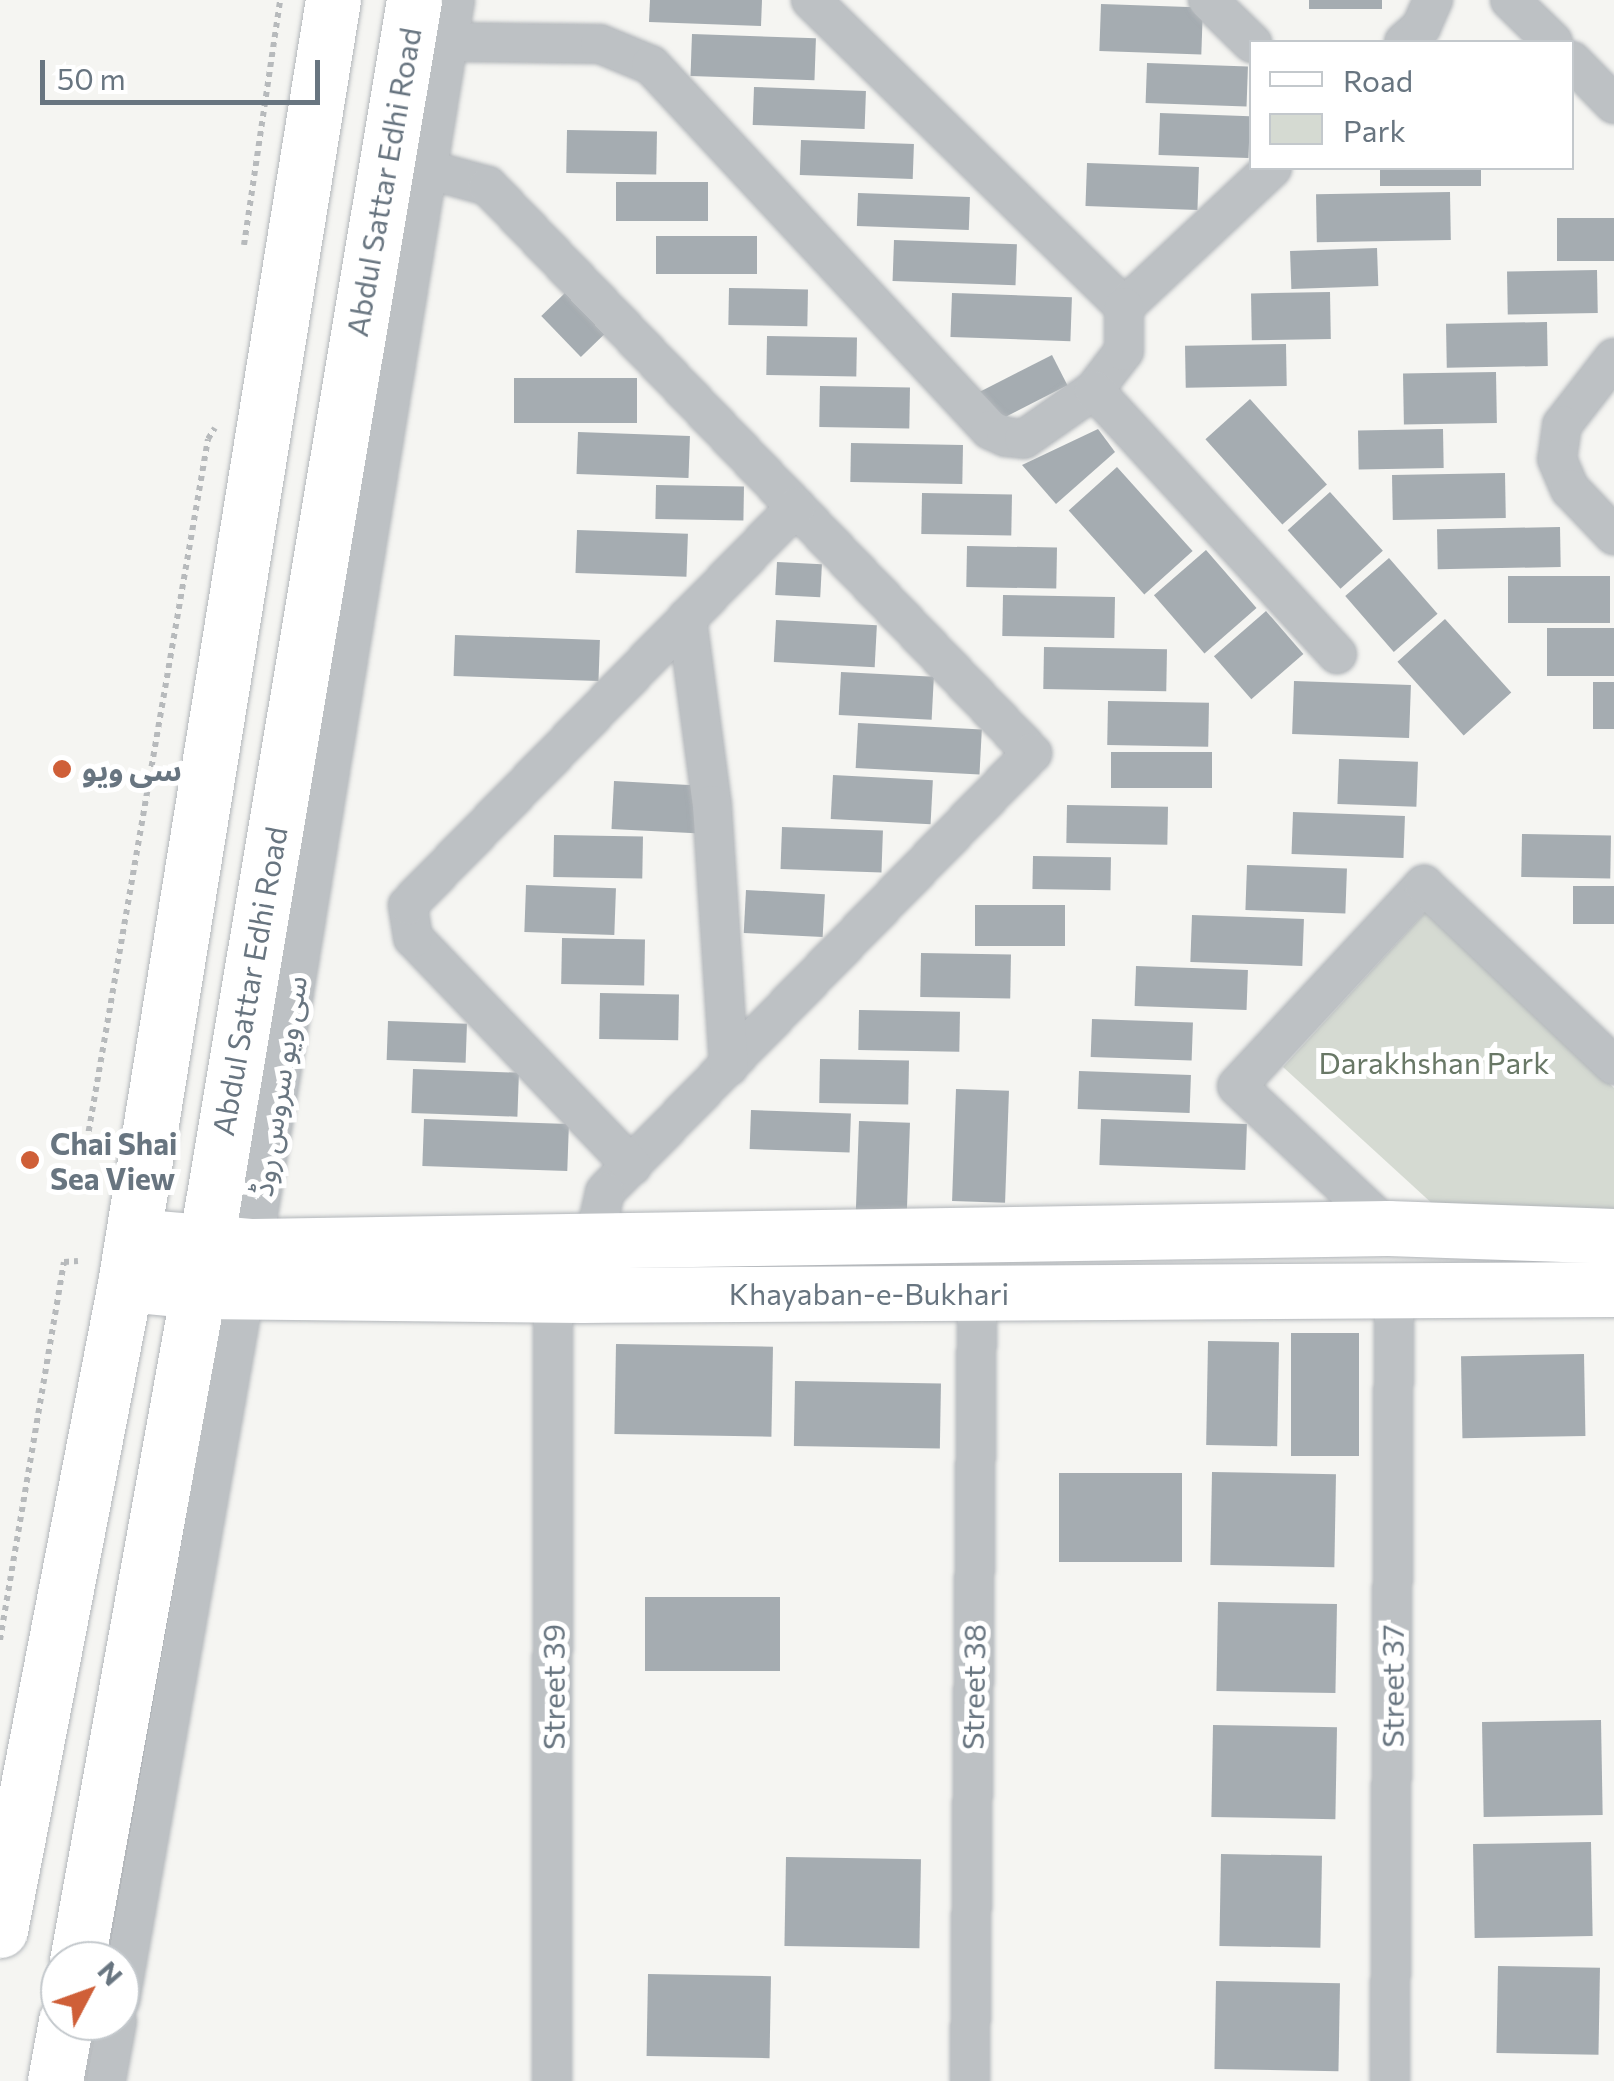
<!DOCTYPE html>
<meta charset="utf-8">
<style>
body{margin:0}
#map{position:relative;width:1614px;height:2081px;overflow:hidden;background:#f5f5f2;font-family:Commissioner,"Noto Sans Arabic",sans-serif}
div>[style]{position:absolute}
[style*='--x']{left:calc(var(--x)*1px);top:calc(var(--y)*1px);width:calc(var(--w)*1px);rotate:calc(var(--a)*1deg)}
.green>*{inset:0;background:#d5dad2}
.building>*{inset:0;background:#a5acb1;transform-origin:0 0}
.path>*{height:6px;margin-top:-3px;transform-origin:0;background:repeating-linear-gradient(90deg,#b7babc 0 5px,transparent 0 10px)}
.roads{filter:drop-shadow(0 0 2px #b2b6ba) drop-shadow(0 0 2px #b2b6ba)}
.street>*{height:38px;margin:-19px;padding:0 19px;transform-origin:19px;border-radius:19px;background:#bdc1c4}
.secondary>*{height:55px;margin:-27.5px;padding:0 27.5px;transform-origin:27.5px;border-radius:27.5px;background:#fff}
.primary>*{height:55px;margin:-27.5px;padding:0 27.5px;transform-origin:27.5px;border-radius:27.5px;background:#fff}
.dots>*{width:28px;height:28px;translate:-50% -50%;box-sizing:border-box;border:5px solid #fff;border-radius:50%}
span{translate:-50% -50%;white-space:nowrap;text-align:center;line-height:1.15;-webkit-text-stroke:10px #fff;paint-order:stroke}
.street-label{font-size:30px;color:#687580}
.poi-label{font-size:30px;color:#687580;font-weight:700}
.left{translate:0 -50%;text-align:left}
.park-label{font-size:30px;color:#697866}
.legend{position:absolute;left:1249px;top:40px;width:325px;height:130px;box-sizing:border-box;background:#fff;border:2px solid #c3c8cc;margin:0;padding:12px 18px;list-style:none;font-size:30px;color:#687580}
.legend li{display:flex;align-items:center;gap:20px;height:50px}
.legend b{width:50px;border:2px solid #c3c8cc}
.north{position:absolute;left:40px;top:1941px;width:100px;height:100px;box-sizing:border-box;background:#fff;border:2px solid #c3c8cc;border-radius:50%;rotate:49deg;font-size:28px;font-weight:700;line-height:40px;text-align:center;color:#687580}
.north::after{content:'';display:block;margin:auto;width:35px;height:45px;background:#cf5f38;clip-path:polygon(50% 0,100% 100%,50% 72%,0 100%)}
.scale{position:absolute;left:40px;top:60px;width:280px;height:45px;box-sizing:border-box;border:5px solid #687580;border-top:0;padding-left:12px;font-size:30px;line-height:35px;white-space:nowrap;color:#687580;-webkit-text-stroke:8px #fff;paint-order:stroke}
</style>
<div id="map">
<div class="green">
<div style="clip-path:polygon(1429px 908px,1614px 1088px,1614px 1215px,1448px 1218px,1283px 1067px)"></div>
</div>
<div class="building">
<div style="clip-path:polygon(650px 0,762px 0,761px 26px,649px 22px)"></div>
<div style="left:1309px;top:0;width:73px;height:9px"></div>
<div style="left:1101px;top:4px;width:102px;height:47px;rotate:2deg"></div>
<div style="left:692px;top:34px;width:124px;height:42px;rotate:2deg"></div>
<div style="left:1147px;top:63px;width:101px;height:40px;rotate:2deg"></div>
<div style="left:754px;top:87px;width:112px;height:38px;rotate:2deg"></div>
<div style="left:1160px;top:113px;width:90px;height:42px;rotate:2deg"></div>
<div style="left:567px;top:130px;width:90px;height:43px;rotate:1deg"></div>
<div style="left:801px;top:140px;width:113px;height:35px;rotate:2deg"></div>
<div style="left:1087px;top:163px;width:112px;height:43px;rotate:2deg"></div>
<div style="left:1380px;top:168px;width:101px;height:18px"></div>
<div style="left:616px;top:182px;width:92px;height:39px"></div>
<div style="left:1450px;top:192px;width:48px;height:134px;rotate:89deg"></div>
<div style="left:858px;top:193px;width:112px;height:33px;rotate:2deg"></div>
<div style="left:1614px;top:218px;width:43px;height:57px;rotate:90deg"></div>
<div style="left:656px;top:236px;width:101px;height:38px"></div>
<div style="left:894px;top:240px;width:123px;height:41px;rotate:2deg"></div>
<div style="left:1377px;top:248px;width:38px;height:87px;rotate:88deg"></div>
<div style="left:1597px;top:270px;width:43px;height:90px;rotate:89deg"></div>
<div style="left:729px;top:288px;width:79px;height:37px;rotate:1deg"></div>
<div style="left:1330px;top:292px;width:47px;height:79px;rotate:89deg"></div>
<div style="left:565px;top:293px;width:57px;height:33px;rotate:46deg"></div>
<div style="left:952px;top:293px;width:120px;height:44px;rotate:2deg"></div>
<div style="left:1547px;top:322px;width:44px;height:101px;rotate:89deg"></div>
<div style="left:767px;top:336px;width:90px;height:39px;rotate:1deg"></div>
<div style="left:1286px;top:344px;width:42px;height:101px;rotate:89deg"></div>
<div style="left:1052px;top:355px;width:34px;height:87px;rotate:63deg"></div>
<div style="left:1496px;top:372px;width:51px;height:93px;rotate:89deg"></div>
<div style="left:514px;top:378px;width:123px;height:45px"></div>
<div style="left:820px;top:386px;width:90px;height:41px;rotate:1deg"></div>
<div style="left:1250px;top:399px;width:115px;height:60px;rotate:48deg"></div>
<div style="clip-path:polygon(1098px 429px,1115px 452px,1056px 504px,1022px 465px)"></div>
<div style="left:1443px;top:429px;width:39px;height:85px;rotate:89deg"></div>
<div style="left:578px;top:432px;width:112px;height:42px;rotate:2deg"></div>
<div style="left:851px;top:443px;width:112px;height:39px;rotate:1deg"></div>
<div style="left:1117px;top:467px;width:113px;height:65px;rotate:48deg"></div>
<div style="left:1505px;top:473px;width:45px;height:113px;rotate:89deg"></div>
<div style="left:656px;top:485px;width:88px;height:34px;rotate:1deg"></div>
<div style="left:1330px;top:492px;width:79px;height:57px;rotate:48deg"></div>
<div style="left:922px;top:493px;width:90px;height:41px;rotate:1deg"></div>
<div style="left:1560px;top:527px;width:40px;height:123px;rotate:89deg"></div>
<div style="left:577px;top:530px;width:111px;height:43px;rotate:2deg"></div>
<div style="left:967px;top:546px;width:90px;height:41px;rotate:1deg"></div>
<div style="left:1206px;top:550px;width:77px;height:69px;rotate:49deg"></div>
<div style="left:1389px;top:558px;width:74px;height:58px;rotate:49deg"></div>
<div style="left:777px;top:562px;width:45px;height:33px;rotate:3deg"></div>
<div style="left:1610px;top:576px;width:47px;height:102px;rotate:90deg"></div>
<div style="left:1003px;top:595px;width:112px;height:41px;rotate:1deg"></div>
<div style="left:1266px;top:611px;width:57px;height:69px;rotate:49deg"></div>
<div style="left:1445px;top:619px;width:99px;height:64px;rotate:48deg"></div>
<div style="left:776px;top:620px;width:101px;height:42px;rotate:3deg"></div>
<div style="left:1547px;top:628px;width:67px;height:48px"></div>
<div style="left:455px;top:635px;width:145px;height:41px;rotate:2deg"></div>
<div style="left:1044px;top:647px;width:123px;height:42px;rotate:1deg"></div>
<div style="left:841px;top:672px;width:93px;height:43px;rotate:3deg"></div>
<div style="left:1294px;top:681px;width:117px;height:53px;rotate:2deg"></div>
<div style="left:1593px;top:682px;width:21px;height:47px"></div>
<div style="left:1108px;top:701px;width:101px;height:44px;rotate:1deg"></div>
<div style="left:858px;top:723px;width:124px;height:45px;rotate:3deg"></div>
<div style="left:1111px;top:752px;width:101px;height:36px"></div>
<div style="left:1339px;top:759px;width:79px;height:45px;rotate:2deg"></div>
<div style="left:833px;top:775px;width:100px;height:44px;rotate:3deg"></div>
<div style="left:614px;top:781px;width:89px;height:48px;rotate:3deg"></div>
<div style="left:1067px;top:805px;width:101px;height:38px;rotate:1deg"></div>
<div style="left:1293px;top:812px;width:112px;height:42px;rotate:2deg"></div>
<div style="left:782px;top:827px;width:101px;height:42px;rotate:2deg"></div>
<div style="left:1522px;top:834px;width:89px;height:43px;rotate:1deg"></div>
<div style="left:554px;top:835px;width:89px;height:42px;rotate:1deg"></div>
<div style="left:1033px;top:856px;width:78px;height:33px;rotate:1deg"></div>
<div style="left:1247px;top:865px;width:100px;height:45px;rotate:2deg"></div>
<div style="left:526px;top:885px;width:90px;height:47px;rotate:2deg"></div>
<div style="left:1573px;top:886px;width:41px;height:38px"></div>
<div style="left:746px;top:890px;width:79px;height:43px;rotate:3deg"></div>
<div style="left:975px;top:905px;width:90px;height:41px"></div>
<div style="left:1192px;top:915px;width:112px;height:47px;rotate:2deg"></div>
<div style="left:562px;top:938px;width:83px;height:46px;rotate:1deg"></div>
<div style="left:921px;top:953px;width:90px;height:44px;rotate:1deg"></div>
<div style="left:1136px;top:966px;width:112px;height:40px;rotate:2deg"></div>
<div style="left:600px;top:993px;width:79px;height:46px;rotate:1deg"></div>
<div style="left:859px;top:1010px;width:101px;height:40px;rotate:1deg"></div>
<div style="left:1092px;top:1019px;width:101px;height:38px;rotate:2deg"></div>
<div style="left:388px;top:1021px;width:79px;height:39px;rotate:2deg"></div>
<div style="left:820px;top:1059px;width:89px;height:44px;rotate:1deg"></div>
<div style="left:413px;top:1069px;width:106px;height:44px;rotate:2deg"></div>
<div style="left:1079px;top:1071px;width:112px;height:38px;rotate:2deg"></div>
<div style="left:956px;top:1089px;width:53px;height:112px;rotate:2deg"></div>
<div style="left:751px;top:1110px;width:100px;height:39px;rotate:2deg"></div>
<div style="left:424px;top:1119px;width:145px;height:47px;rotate:2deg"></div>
<div style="left:1101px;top:1119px;width:146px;height:46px;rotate:2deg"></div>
<div style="left:859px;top:1121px;width:51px;height:96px;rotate:2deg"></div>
<div style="left:1291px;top:1333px;width:68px;height:123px"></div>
<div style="left:1208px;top:1341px;width:71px;height:104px;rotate:1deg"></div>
<div style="left:616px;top:1344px;width:157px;height:90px;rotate:1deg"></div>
<div style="left:1584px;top:1354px;width:82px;height:123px;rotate:89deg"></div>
<div style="left:795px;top:1381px;width:146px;height:65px;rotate:1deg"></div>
<div style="left:1212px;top:1472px;width:124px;height:93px;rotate:1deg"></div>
<div style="left:1059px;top:1473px;width:123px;height:89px"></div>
<div style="left:645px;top:1597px;width:135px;height:74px"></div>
<div style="left:1218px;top:1602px;width:119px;height:89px;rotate:1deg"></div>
<div style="left:1601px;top:1720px;width:95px;height:119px;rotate:89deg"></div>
<div style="left:1213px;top:1725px;width:124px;height:92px;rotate:1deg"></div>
<div style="left:1591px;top:1842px;width:94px;height:118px;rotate:89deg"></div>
<div style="left:1221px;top:1854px;width:101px;height:92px;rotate:1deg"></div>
<div style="left:786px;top:1857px;width:135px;height:89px;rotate:1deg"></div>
<div style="left:1498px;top:1966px;width:102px;height:87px;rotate:1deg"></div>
<div style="left:648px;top:1974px;width:123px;height:82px;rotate:1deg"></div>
<div style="left:1216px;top:1981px;width:124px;height:88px;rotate:1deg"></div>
</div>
<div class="path">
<div style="--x:244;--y:245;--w:248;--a:-81.6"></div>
<div style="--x:98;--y:1144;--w:11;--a:-165"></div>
<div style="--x:87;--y:1141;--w:712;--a:-80.22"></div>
<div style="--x:208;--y:439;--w:13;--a:-58"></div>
<div style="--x:0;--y:1640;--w:383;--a:-80.4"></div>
<div style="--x:64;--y:1262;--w:14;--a:-4"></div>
</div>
<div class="roads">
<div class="street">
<div style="--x:811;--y:0;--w:438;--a:44.4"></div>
<div style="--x:1124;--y:307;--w:203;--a:-43.2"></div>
<div style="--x:1208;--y:0;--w:62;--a:44.3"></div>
<div style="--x:1510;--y:0;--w:60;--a:44.3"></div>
<div style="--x:448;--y:42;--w:152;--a:0.8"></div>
<div style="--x:600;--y:44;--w:55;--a:22.4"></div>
<div style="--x:651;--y:65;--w:498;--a:47.1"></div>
<div style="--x:990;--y:430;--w:17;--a:24"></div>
<div style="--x:1006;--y:437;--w:18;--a:6"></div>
<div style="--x:1024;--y:439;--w:85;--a:-35"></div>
<div style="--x:1094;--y:390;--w:49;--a:-52.4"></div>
<div style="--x:1124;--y:351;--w:44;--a:-90"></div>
<div style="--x:1404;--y:42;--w:23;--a:-41"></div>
<div style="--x:1421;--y:27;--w:30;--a:-66"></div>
<div style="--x:1572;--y:61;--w:60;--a:45.7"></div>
<div style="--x:426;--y:169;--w:64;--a:15.3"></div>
<div style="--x:488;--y:186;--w:786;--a:46.19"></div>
<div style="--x:1032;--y:753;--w:612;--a:134.21"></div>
<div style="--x:605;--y:1192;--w:53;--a:103"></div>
<div style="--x:1614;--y:358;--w:85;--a:127.8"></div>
<div style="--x:1562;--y:425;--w:34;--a:98"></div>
<div style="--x:1557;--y:459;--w:33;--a:67"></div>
<div style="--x:1570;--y:489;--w:64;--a:46.3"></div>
<div style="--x:1094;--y:390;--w:359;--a:47.4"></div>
<div style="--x:687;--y:618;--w:189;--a:82.4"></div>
<div style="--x:712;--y:805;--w:262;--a:86.3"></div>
<div style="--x:632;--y:1166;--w:316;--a:-133.8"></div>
<div style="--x:413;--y:938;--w:33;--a:-99"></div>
<div style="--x:408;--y:905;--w:556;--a:-45.73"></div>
<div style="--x:1388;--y:1228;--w:207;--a:-136.8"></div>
<div style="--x:1237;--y:1086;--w:275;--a:-47.1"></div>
<div style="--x:1424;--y:885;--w:262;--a:43.5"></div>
<div style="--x:120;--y:2001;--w:767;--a:-80.01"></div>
<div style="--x:253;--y:1246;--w:1262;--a:-80.79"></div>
<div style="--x:106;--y:2081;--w:61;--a:-79.6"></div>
<div style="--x:552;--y:2081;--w:788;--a:-89.93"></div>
<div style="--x:970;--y:2081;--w:788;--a:-89.49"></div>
<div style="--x:1390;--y:2081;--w:791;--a:-89.71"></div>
</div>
<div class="secondary">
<div style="--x:133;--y:1236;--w:120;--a:4.8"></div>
<div style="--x:253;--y:1246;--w:1135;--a:-0.91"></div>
<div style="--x:1388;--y:1228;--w:226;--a:2"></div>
<div style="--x:125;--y:1284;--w:73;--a:5.5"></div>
<div style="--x:198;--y:1291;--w:384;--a:0.6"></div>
<div style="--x:582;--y:1295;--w:1032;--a:-0.33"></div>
</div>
<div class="primary">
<div style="--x:0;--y:1930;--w:658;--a:-79.05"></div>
<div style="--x:125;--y:1284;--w:1301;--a:-80.8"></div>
<div style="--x:77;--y:1961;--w:681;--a:-79.76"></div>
<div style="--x:198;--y:1291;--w:1309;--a:-80.5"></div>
<div style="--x:55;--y:2081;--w:61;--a:-79.6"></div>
</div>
</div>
<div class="dots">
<div style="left:62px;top:769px;background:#cf5f38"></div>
<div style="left:30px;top:1160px;background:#cf5f38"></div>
</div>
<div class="street-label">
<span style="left:383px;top:182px;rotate:-80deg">Abdul Sattar Edhi Road</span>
<span style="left:249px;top:981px;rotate:-80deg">Abdul Sattar Edhi Road</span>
<span style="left:278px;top:1086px;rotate:-81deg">سی ویو سروس روڈ</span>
<span style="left:869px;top:1293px">Khayaban-e-Bukhari</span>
<span style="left:1392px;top:1686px;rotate:-90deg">Street 37</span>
<span style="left:553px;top:1687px;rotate:-90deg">Street 39</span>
<span style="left:973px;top:1687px;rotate:-89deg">Street 38</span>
</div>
<div class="poi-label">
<span class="left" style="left:82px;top:769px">سی ویو</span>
<span class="left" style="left:50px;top:1160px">Chai Shai<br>Sea View</span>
</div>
<div class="park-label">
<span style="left:1434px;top:1062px">Darakhshan Park</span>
</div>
<ul class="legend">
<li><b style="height:12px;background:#fff"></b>Road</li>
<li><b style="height:28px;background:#d5dad2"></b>Park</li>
</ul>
<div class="north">N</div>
<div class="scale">50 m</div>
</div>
